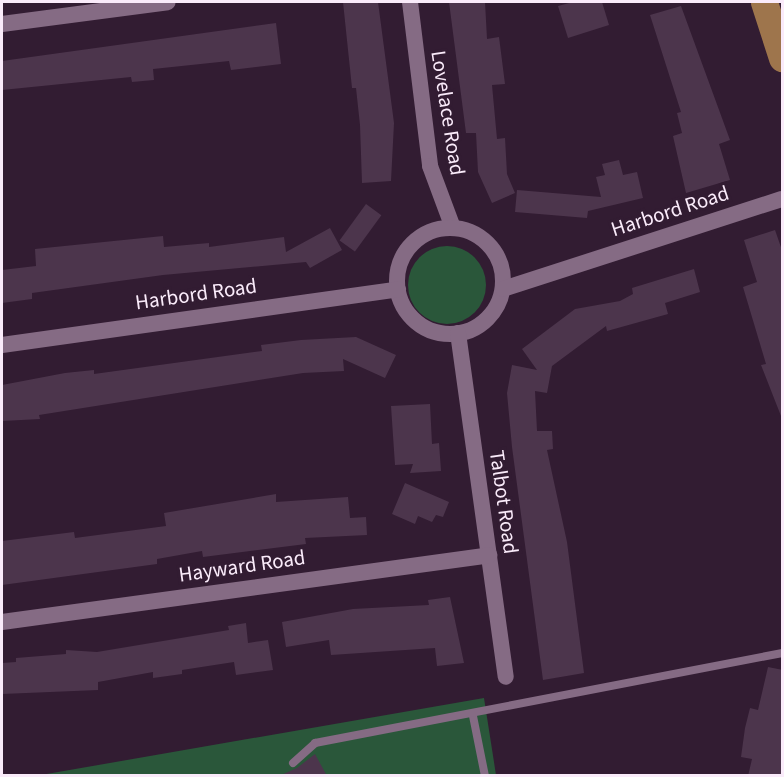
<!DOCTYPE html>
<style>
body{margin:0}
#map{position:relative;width:784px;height:777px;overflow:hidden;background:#321c32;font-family:"Source Sans 3",sans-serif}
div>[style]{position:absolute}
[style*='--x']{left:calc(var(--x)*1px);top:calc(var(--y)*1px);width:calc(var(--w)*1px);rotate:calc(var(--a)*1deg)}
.green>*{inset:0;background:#2a573a}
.round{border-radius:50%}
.building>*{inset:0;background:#4c354c;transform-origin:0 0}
.service>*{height:8px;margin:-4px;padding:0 4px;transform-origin:4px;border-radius:4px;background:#856b84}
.minor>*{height:16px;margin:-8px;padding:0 8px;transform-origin:8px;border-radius:8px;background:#856b84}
.minor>.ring{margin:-8px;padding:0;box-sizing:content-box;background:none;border:16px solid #856b84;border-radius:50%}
.primary>*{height:27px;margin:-13.5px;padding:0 13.5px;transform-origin:13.5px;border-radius:13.5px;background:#9e754c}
span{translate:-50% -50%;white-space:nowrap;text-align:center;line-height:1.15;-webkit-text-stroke:6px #321c32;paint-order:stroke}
.street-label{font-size:21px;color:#faebfa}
.frame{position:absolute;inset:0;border:3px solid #faebfa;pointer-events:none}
</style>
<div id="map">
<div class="green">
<div class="round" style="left:408px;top:246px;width:78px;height:78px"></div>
<div style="clip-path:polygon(484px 698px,496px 775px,35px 776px)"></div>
</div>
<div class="building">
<div style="clip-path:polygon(343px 2px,378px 2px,394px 123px,391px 181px,362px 183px,360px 125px,356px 88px,352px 88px)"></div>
<div style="clip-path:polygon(449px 2px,485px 2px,487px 39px,499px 37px,505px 84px,492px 85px,497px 139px,505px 138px,507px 174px,515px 193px,492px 203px,478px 172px,476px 133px,466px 133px)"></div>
<div style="clip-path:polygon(573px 2px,602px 2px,609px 25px,568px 38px,558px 6px)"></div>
<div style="clip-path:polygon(681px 6px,730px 140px,719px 144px,730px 180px,686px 193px,673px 136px,682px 133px,677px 113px,681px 112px,650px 15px)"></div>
<div style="clip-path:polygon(276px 23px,281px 64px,231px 70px,229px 61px,153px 69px,154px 80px,132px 82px,131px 77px,2px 90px,2px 61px)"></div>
<div style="clip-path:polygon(619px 160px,623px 175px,637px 172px,643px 198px,588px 211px,587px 218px,515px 212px,517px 190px,601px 197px,596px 177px,605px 175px,602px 164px)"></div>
<div style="left:366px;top:204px;width:19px;height:45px;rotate:36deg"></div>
<div style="clip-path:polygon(330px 228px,342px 250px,310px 268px,306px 262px,163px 275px,32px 293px,32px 299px,2px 303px,2px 270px,36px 266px,35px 249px,163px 236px,164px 247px,209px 243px,209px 247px,284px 237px,286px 252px)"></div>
<div style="clip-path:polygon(775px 230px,783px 253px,781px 416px,761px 365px,766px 364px,743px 287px,757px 282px,744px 240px)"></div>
<div style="clip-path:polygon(694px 269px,700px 292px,665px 303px,668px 314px,607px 331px,606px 326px,552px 366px,547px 393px,535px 391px,537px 431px,552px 431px,553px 449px,547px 450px,567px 542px,584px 673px,543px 680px,512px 447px,507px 393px,512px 365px,537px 370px,522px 349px,575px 309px,620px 301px,633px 294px,632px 288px)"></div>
<div style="clip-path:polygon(356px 337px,396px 355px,385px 378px,343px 359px,344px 371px,303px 373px,39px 415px,40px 419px,2px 421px,2px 385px,65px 373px,94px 370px,94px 374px,262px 351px,261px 345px,301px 340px)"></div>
<div style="clip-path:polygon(430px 404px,432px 444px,439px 443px,441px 471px,410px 473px,413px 464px,395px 465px,391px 406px)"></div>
<div style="clip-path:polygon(405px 483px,449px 502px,443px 517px,436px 515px,432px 522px,418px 516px,415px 524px,392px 514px)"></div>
<div style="clip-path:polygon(276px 494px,276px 502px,348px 497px,350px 518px,366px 517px,367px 535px,305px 538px,306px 544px,203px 557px,202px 551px,157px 559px,157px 564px,2px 585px,2px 541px,74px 532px,75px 538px,166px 526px,164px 513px)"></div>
<div style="clip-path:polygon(450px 597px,464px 663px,437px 666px,435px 648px,331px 655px,329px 640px,286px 647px,282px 622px,353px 609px,429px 605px,428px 600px)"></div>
<div style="clip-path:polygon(246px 623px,248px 643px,268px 640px,273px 670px,236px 675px,234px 662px,182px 670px,182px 674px,153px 678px,153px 672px,98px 682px,98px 690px,2px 694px,2px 663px,16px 662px,16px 658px,66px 654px,66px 650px,97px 652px,229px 630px,228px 626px)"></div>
<div style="clip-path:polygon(768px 667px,783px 670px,783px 776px,748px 776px,752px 759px,741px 757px,745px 728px,750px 708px,758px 710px)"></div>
<div style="clip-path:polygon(315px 754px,327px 776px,279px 776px,297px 768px)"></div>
</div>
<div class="service">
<div style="--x:473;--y:716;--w:61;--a:78.7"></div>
<div style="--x:293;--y:763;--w:30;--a:-42"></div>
<div style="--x:315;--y:743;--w:476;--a:-10.9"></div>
</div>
<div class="minor">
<div style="--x:410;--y:2;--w:165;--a:83"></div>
<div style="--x:430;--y:166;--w:66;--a:69.6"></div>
<div style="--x:2;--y:24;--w:167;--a:-7.5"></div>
<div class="ring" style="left:397px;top:228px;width:90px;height:90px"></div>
<div style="--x:503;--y:289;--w:293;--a:-17.9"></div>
<div style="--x:458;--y:333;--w:347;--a:82.1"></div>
<div style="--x:2;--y:345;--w:400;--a:-8"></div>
<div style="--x:2;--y:622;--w:492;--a:-7.8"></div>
</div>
<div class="primary">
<div style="--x:764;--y:2;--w:59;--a:72.2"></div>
</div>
<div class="street-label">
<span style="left:448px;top:113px;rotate:81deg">Lovelace Road</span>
<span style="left:670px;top:211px;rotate:-18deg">Harbord Road</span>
<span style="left:196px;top:294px;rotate:-8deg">Harbord Road</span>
<span style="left:504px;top:502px;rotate:82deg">Talbot Road</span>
<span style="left:242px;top:566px;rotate:-8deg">Hayward Road</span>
</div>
<div class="frame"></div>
</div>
